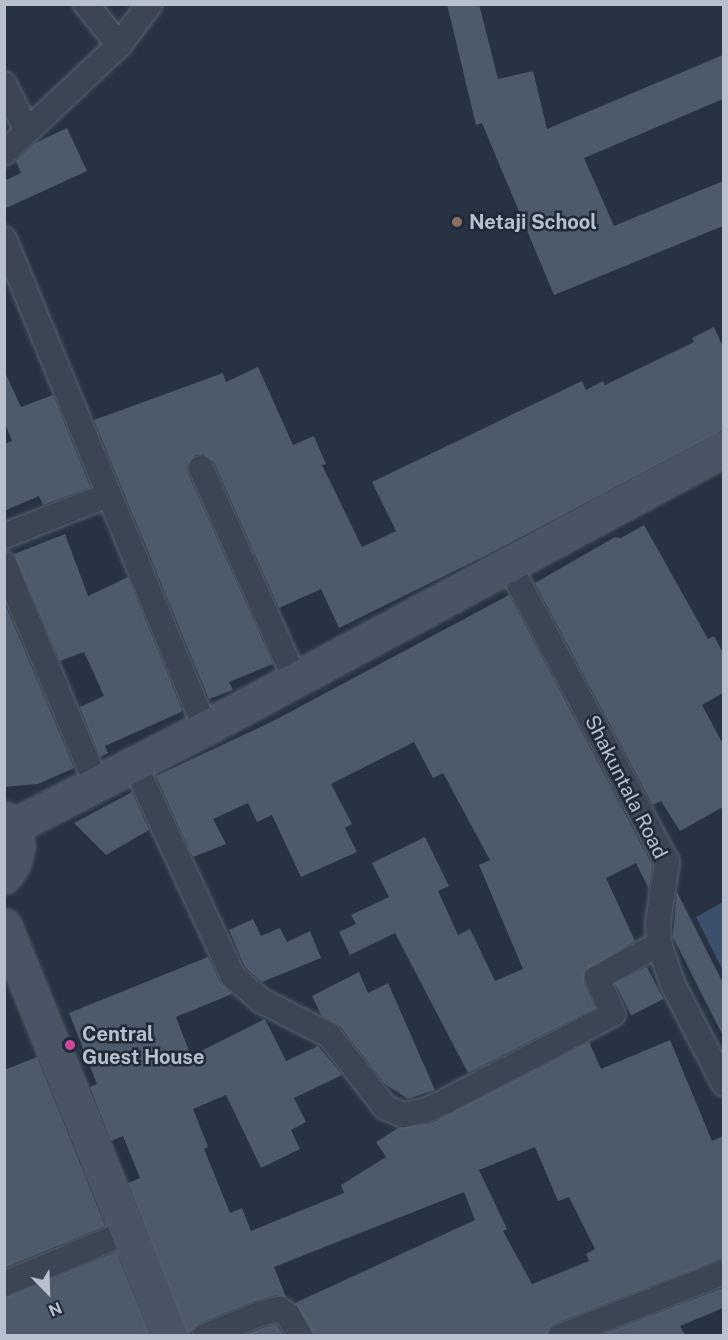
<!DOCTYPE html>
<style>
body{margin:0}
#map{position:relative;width:728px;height:1340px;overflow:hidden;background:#273343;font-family:"Public Sans",sans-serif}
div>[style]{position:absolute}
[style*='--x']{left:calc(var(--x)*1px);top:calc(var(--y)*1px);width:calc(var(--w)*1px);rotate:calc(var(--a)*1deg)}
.water>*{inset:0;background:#3c506c}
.building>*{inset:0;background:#4d5a6c;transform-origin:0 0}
.roads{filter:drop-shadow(0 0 2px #596370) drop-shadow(0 0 2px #596370)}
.street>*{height:24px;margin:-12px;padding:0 12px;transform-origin:12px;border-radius:12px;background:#3b4553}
.secondary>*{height:33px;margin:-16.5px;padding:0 16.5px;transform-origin:16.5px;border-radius:16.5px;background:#495466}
.dots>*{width:16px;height:16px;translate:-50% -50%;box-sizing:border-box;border:3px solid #202a38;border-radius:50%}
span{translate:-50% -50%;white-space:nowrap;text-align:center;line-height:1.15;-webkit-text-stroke:5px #202a38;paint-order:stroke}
.poi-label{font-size:20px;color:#b8c0cd;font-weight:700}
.left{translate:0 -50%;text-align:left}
.street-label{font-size:20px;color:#b8c0cd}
.frame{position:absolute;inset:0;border:6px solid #b8c0cd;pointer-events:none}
.north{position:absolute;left:18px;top:1262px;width:60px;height:60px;-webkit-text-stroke:4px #202a38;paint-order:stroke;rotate:157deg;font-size:16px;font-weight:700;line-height:24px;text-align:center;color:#b8c0cd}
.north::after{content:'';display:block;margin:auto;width:21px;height:27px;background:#b8c0cd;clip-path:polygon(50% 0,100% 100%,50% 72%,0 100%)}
</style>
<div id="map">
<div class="water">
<div style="clip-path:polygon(723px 902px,723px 971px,696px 917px)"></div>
</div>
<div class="building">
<div style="clip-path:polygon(447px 4px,479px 4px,498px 79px,533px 71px,547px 129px,723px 55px,723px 99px,584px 158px,614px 226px,723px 181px,723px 226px,554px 295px,482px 123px,476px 125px)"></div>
<div style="clip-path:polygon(67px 128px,87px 171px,4px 209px,4px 181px,21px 173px,16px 161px,35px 143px)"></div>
<div style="clip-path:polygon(714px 327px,723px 347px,723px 430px,491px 553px,339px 628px,321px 589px,279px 608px,214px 462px,203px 454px,195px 455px,187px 466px,188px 474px,273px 664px,229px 682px,233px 690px,209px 699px,94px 420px,223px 373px,226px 382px,258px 367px,293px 445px,314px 436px,326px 464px,322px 465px,362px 547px,396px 531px,372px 482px,582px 381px,586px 390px,603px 381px,605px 385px,694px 342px,692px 338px)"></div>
<div style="clip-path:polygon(4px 370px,21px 407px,53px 395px,90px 487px,43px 505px,39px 496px,4px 511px,4px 444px,12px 441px,4px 421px)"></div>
<div style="clip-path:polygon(644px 525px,708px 639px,714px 636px,723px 653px,723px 693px,702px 705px,723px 744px,723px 807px,680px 831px,661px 801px,653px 805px,535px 583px,615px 537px,621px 538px)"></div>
<div style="clip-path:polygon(65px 534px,88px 596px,128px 577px,182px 710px,181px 712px,105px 746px,108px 753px,100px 757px,80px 707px,104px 696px,84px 652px,60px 661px,14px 554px)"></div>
<div style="clip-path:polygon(509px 595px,652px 865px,649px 889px,636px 863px,606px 878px,635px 941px,585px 971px,584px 983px,595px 1008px,468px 1073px,395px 933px,350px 955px,339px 932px,356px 924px,351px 915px,389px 897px,372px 863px,425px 837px,449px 886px,438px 891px,458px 935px,470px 929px,495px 981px,523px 969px,479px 865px,490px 860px,443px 773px,433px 778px,414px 742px,331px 784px,352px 824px,345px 828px,357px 852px,301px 877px,272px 815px,257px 822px,248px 803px,213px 819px,226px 844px,193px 857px,156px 776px,275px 720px)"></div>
<div style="clip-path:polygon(4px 602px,74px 768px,38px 784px,4px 787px)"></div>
<div style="clip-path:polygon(132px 792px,149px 830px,106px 855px,74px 823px)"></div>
<div style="clip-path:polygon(677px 892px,723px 983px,723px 1036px,673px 937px)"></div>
<div style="clip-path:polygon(253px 919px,261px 936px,280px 928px,287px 942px,310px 931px,321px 958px,262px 982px,245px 967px,229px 930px)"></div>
<div style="clip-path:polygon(evenodd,208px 957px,220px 982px,232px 994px,176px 1017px,191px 1056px,265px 1019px,286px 1061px,318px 1046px,342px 1075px,294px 1098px,306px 1122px,291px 1130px,300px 1149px,261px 1168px,226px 1095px,193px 1109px,208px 1147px,204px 1149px,230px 1213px,242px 1208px,251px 1231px,344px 1193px,341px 1185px,386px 1157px,376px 1142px,398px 1128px,430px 1124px,589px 1042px,601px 1069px,670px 1040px,712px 1141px,723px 1136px,723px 1258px,556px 1323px,550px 1328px,547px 1335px,314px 1335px,295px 1303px,475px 1220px,464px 1192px,274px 1267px,286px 1297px,276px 1295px,254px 1301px,200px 1323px,188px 1335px,128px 1183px,140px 1178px,123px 1136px,111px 1141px,90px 1087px,97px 1084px,69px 1013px,208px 957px,535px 1147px,558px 1201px,569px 1197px,595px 1249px,586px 1254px,589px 1261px,532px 1284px,503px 1231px,507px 1229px,479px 1170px,535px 1147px)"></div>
<div style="left:647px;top:967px;width:36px;height:36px;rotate:63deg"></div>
<div style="clip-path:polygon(359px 972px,368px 993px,388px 983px,435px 1090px,408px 1099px,385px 1084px,340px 1026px,321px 1015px,312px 996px)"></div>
<div style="clip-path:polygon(37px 1057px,105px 1226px,4px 1268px,4px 1070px)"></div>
<div style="clip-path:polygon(116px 1252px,150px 1335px,4px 1335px,4px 1298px)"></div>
<div style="clip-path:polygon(723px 1288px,723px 1308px,680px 1326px,685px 1335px,601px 1335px)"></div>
<div style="clip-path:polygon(276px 1324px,283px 1335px,244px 1335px,263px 1328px)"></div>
</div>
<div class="roads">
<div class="street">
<div style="--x:86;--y:4;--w:53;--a:51.2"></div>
<div style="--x:4;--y:84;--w:52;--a:63.9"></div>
<div style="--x:4;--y:153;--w:158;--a:-43.2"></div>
<div style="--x:119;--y:45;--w:51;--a:-52.9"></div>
<div style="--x:4;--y:239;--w:529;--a:67.66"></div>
<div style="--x:201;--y:468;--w:231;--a:66"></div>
<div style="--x:4;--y:536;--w:112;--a:-21.5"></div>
<div style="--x:4;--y:564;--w:238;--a:67.2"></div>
<div style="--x:509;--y:565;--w:336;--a:62"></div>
<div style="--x:667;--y:862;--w:61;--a:98.5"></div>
<div style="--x:658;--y:922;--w:22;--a:87"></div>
<div style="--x:659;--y:944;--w:43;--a:71.1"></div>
<div style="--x:673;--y:985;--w:111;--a:62.7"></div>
<div style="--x:134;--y:763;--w:235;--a:65.1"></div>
<div style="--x:233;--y:976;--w:38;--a:41"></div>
<div style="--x:262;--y:1001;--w:75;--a:26.9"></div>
<div style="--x:329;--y:1035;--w:91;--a:52.1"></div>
<div style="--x:385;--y:1107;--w:20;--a:24"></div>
<div style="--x:403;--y:1115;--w:21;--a:-11"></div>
<div style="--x:424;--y:1111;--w:24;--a:-24"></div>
<div style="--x:446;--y:1101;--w:188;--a:-27.5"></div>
<div style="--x:613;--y:1014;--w:39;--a:-114"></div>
<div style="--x:597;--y:978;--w:71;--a:-28.7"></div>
<div style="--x:4;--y:1284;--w:134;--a:-22.9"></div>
<div style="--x:205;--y:1336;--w:58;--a:-22.2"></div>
<div style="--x:259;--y:1314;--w:21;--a:-14"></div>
<div style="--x:279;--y:1309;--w:11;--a:34"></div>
<div style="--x:288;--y:1315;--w:24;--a:60"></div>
<div style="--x:561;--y:1336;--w:175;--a:-21.4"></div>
</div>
<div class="secondary">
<div style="--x:4;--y:819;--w:11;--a:45"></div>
<div style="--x:12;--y:827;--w:20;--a:75"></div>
<div style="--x:17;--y:846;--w:17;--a:103"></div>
<div style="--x:13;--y:863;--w:16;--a:125"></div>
<div style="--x:12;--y:827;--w:217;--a:-27.2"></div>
<div style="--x:205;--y:728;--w:589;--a:-28.26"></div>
<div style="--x:4;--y:926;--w:442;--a:68"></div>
</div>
</div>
<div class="dots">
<div style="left:457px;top:222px;background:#8d6e63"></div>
<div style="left:70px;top:1045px;background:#d1479c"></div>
</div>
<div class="poi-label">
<span class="left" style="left:469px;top:222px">Netaji School</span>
<span class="left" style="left:82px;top:1046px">Central<br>Guest House</span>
</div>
<div class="street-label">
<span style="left:626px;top:787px;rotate:63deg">Shakuntala Road</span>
</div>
<div class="frame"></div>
<div class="north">N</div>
</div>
